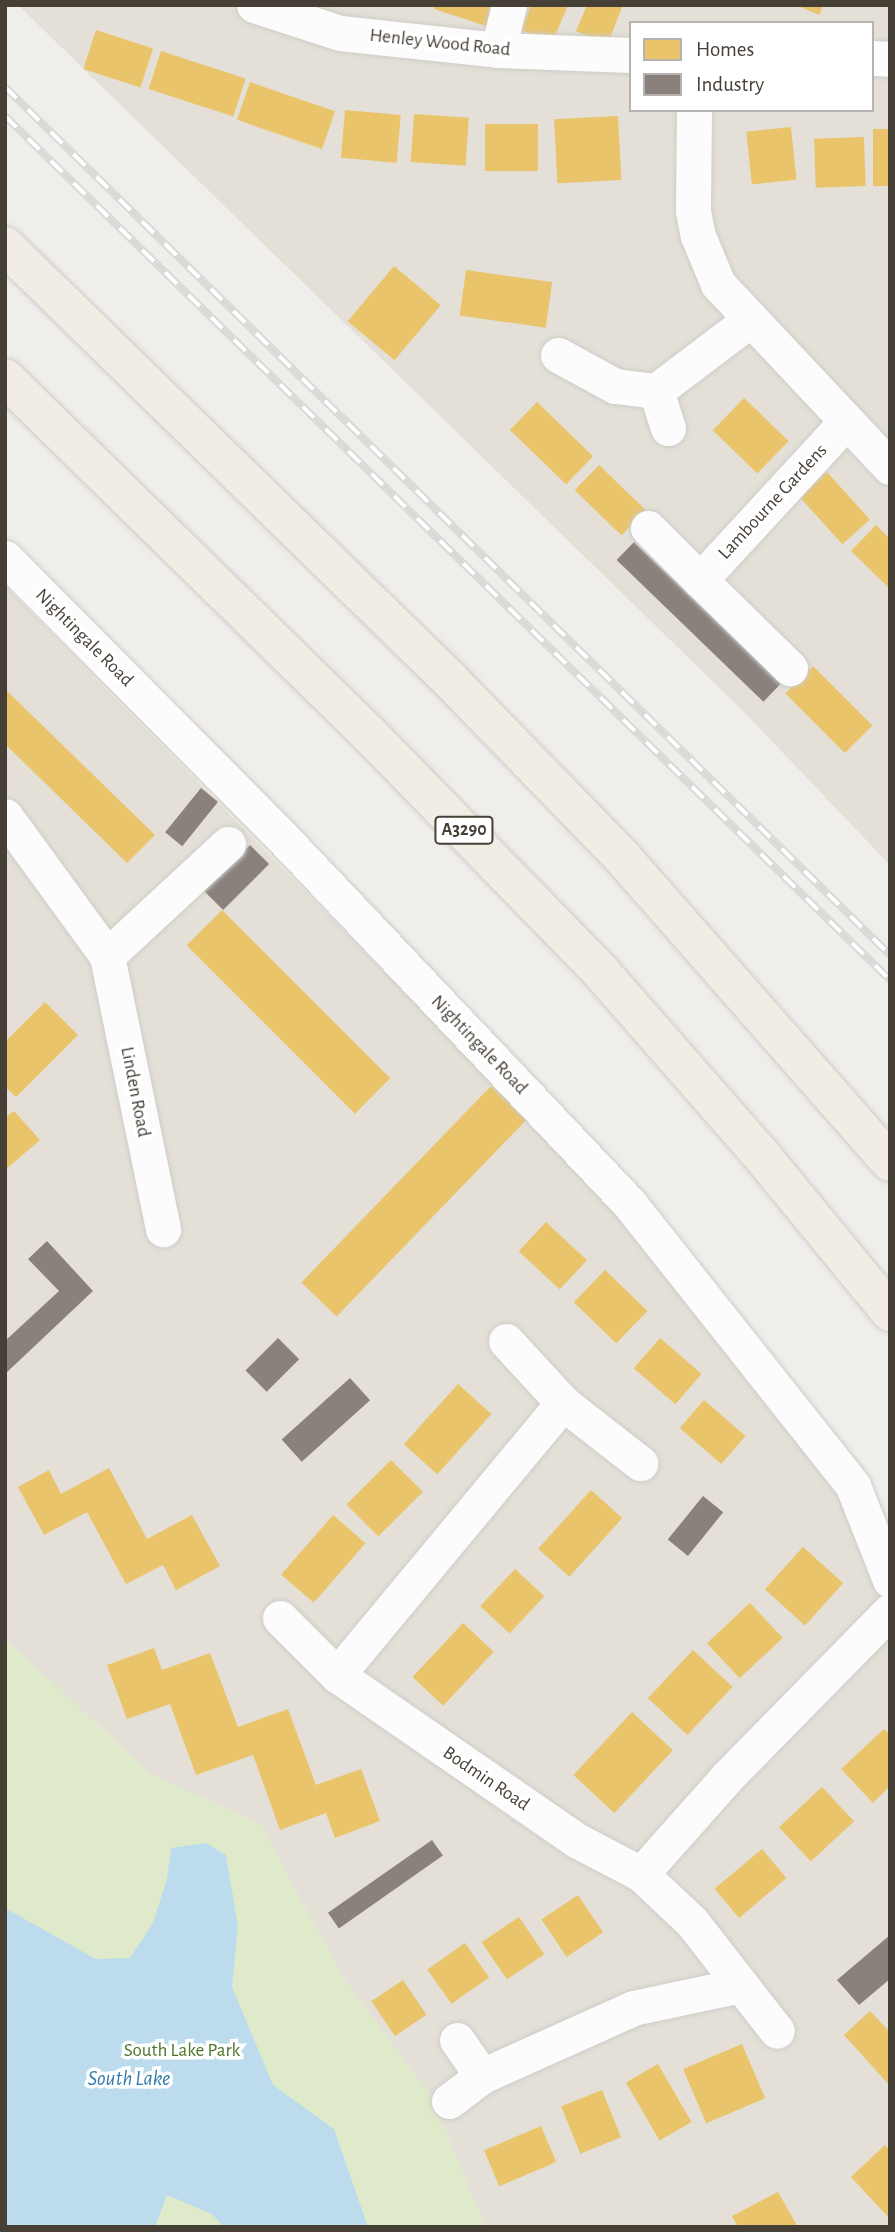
<!DOCTYPE html>
<style>
body{margin:0}
#map{position:relative;width:895px;height:2232px;overflow:hidden;background:#f0eeeb;font-family:"Alegreya Sans",sans-serif}
div>[style]{position:absolute}
[style*='--x']{left:calc(var(--x)*1px);top:calc(var(--y)*1px);width:calc(var(--w)*1px);rotate:calc(var(--a)*1deg)}
.residential>*{inset:0;background:#e4e0d8}
.green>*{inset:0;background:#dfeacb}
.water>*{inset:0;background:#bcdcee}
.homes>*{inset:0;background:#e9c46a;transform-origin:0 0}
.industry>*{inset:0;background:#8a817c;transform-origin:0 0}
.roads{filter:drop-shadow(0 0 2px #ceccc8) drop-shadow(0 0 2px #ceccc8)}
.street>*{height:35px;margin:-17.5px;padding:0 17.5px;transform-origin:17.5px;border-radius:17.5px;background:#fdfcfc}
.primary>*{height:38px;margin:-19px;padding:0 19px;transform-origin:19px;border-radius:19px;background:#f1ece4}
.rail>*{height:8px;margin-top:-4px;transform-origin:0;background:repeating-linear-gradient(90deg,#fff 0 16px,#d9d9d8 0 32px);box-sizing:border-box;border-block:2px solid #d9d9d8}
span{translate:-50% -50%;white-space:nowrap;text-align:center;line-height:1.15;-webkit-text-stroke:7px #fff;paint-order:stroke}
.shield-label span{padding:2px 5px;background:#fff;border:2px solid;border-radius:5px;-webkit-text-stroke-width:0}
.shield-label{font-size:18px;color:#463f36;font-weight:700}
.street-label{font-size:19px;color:#463f36}
.park-label{font-size:19px;color:#4c772b}
.water-label{font-size:21px;color:#307ca8;font-style:italic}
.frame{position:absolute;inset:0;border:7px solid #463f36;pointer-events:none}
.legend{position:absolute;left:629px;top:21px;width:245px;height:91px;box-sizing:border-box;background:#fff;border:2px solid #b5b2af;margin:0;padding:9px 12px;list-style:none;font-size:21px;color:#463f36}
.legend li{display:flex;align-items:center;gap:14px;height:35px}
.legend b{width:35px;border:2px solid #b5b2af}
</style>
<div id="map">
<div class="residential">
<div style="clip-path:polygon(evenodd,18px 5px,890px 5px,890px 865px,742px 710px,18px 5px,631px 23px,872px 23px,872px 110px,631px 110px,631px 23px)"></div>
<div style="clip-path:polygon(5px 586px,620px 1212px,854px 1516px,890px 1619px,890px 2227px,485px 2227px,432px 2098px,342px 1976px,260px 1824px,152px 1775px,5px 1639px)"></div>
</div>
<div class="green">
<div style="clip-path:polygon(5px 1639px,152px 1775px,260px 1824px,342px 1976px,432px 2098px,485px 2227px,5px 2227px)"></div>
</div>
<div class="water">
<div style="clip-path:polygon(206px 1843px,226px 1855px,238px 1926px,232px 1987px,273px 2085px,334px 2129px,368px 2227px,224px 2227px,212px 2214px,167px 2195px,155px 2227px,5px 2227px,5px 1908px,96px 1959px,130px 1958px,153px 1923px,167px 1879px,171px 1848px)"></div>
</div>
<div class="homes">
<div style="clip-path:polygon(435px 5px,496px 5px,489px 27px,434px 9px)"></div>
<div style="clip-path:polygon(531px 5px,568px 5px,552px 43px,521px 30px)"></div>
<div style="clip-path:polygon(587px 5px,623px 5px,607px 45px,576px 31px)"></div>
<div style="clip-path:polygon(796px 5px,823px 5px,819px 15px)"></div>
<div style="left:96px;top:30px;width:60px;height:41px;rotate:18deg"></div>
<div style="left:161px;top:51px;width:89px;height:40px;rotate:18deg"></div>
<div style="left:250px;top:82px;width:90px;height:40px;rotate:19deg"></div>
<div style="left:345px;top:110px;width:56px;height:48px;rotate:5deg"></div>
<div style="left:414px;top:114px;width:55px;height:48px;rotate:4deg"></div>
<div style="left:618px;top:116px;width:64px;height:64px;rotate:87deg"></div>
<div style="left:485px;top:124px;width:53px;height:47px"></div>
<div style="left:791px;top:127px;width:53px;height:45px;rotate:84deg"></div>
<div style="left:873px;top:129px;width:17px;height:57px"></div>
<div style="left:864px;top:137px;width:49px;height:50px;rotate:88deg"></div>
<div style="left:394px;top:266px;width:61px;height:72px;rotate:40deg"></div>
<div style="left:466px;top:270px;width:87px;height:46px;rotate:8deg"></div>
<div style="left:744px;top:398px;width:62px;height:45px;rotate:44deg"></div>
<div style="left:537px;top:402px;width:78px;height:39px;rotate:44deg"></div>
<div style="left:599px;top:465px;width:65px;height:35px;rotate:44deg"></div>
<div style="left:827px;top:472px;width:64px;height:37px;rotate:48deg"></div>
<div style="clip-path:polygon(876px 525px,890px 539px,890px 589px,851px 551px)"></div>
<div style="left:813px;top:666px;width:84px;height:39px;rotate:45deg"></div>
<div style="clip-path:polygon(5px 689px,155px 835px,127px 863px,5px 744px)"></div>
<div style="left:222px;top:910px;width:238px;height:50px;rotate:45deg"></div>
<div style="clip-path:polygon(45px 1002px,78px 1035px,16px 1097px,5px 1087px,5px 1042px)"></div>
<div style="left:491px;top:1086px;width:49px;height:273px;rotate:44deg"></div>
<div style="clip-path:polygon(14px 1111px,40px 1140px,5px 1170px,5px 1118px)"></div>
<div style="left:546px;top:1222px;width:56px;height:40px;rotate:43deg"></div>
<div style="left:605px;top:1270px;width:59px;height:45px;rotate:44deg"></div>
<div style="left:660px;top:1338px;width:55px;height:40px;rotate:41deg"></div>
<div style="left:458px;top:1384px;width:45px;height:81px;rotate:42deg"></div>
<div style="left:704px;top:1400px;width:55px;height:37px;rotate:41deg"></div>
<div style="left:391px;top:1460px;width:45px;height:63px;rotate:45deg"></div>
<div style="clip-path:polygon(109px 1468px,147px 1539px,192px 1515px,220px 1566px,176px 1590px,163px 1565px,126px 1584px,87px 1512px,44px 1535px,18px 1487px,49px 1470px,61px 1494px)"></div>
<div style="left:591px;top:1490px;width:42px;height:79px;rotate:42deg"></div>
<div style="left:333px;top:1515px;width:43px;height:79px;rotate:41deg"></div>
<div style="left:803px;top:1547px;width:54px;height:57px;rotate:42deg"></div>
<div style="left:515px;top:1569px;width:40px;height:51px;rotate:43deg"></div>
<div style="left:750px;top:1603px;width:48px;height:59px;rotate:47deg"></div>
<div style="left:463px;top:1623px;width:42px;height:74px;rotate:43deg"></div>
<div style="clip-path:polygon(154px 1648px,162px 1670px,210px 1653px,238px 1727px,288px 1709px,316px 1785px,361px 1769px,380px 1821px,335px 1838px,326px 1813px,280px 1830px,253px 1755px,196px 1775px,170px 1704px,127px 1719px,107px 1665px)"></div>
<div style="left:693px;top:1650px;width:54px;height:66px;rotate:43deg"></div>
<div style="left:632px;top:1712px;width:56px;height:86px;rotate:43deg"></div>
<div style="clip-path:polygon(884px 1729px,890px 1735px,890px 1786px,873px 1803px,841px 1769px)"></div>
<div style="left:822px;top:1787px;width:47px;height:59px;rotate:47deg"></div>
<div style="left:762px;top:1849px;width:38px;height:62px;rotate:50deg"></div>
<div style="left:578px;top:1895px;width:45px;height:44px;rotate:56deg"></div>
<div style="left:519px;top:1917px;width:45px;height:45px;rotate:56deg"></div>
<div style="left:465px;top:1943px;width:42px;height:46px;rotate:55deg"></div>
<div style="left:403px;top:1980px;width:42px;height:38px;rotate:56deg"></div>
<div style="clip-path:polygon(870px 2011px,890px 2032px,890px 2086px,844px 2035px)"></div>
<div style="left:742px;top:2044px;width:59px;height:64px;rotate:67deg"></div>
<div style="left:658px;top:2064px;width:67px;height:37px;rotate:60deg"></div>
<div style="left:602px;top:2090px;width:51px;height:44px;rotate:68deg"></div>
<div style="left:541px;top:2126px;width:39px;height:62px;rotate:67deg"></div>
<div style="clip-path:polygon(885px 2145px,890px 2150px,890px 2219px,851px 2177px)"></div>
<div style="clip-path:polygon(778px 2192px,798px 2227px,738px 2227px,732px 2216px)"></div>
</div>
<div class="industry">
<div style="left:634px;top:542px;width:204px;height:25px;rotate:44deg"></div>
<div style="left:201px;top:788px;width:22px;height:57px;rotate:39deg"></div>
<div style="left:250px;top:845px;width:27px;height:65px;rotate:45deg"></div>
<div style="clip-path:polygon(47px 1241px,93px 1291px,5px 1374px,5px 1341px,59px 1291px,28px 1259px)"></div>
<div style="left:278px;top:1338px;width:30px;height:46px;rotate:45deg"></div>
<div style="left:350px;top:1378px;width:30px;height:92px;rotate:48deg"></div>
<div style="left:703px;top:1496px;width:26px;height:56px;rotate:39deg"></div>
<div style="left:432px;top:1840px;width:19px;height:127px;rotate:55deg"></div>
<div style="clip-path:polygon(890px 1935px,890px 1979px,859px 2005px,837px 1980px)"></div>
</div>
<div class="roads">
<div class="street">
<div style="--x:254;--y:5;--w:90;--a:18"></div>
<div style="--x:340;--y:33;--w:159;--a:6.1"></div>
<div style="--x:498;--y:50;--w:133;--a:2.2"></div>
<div style="--x:498;--y:50;--w:46;--a:-76.3"></div>
<div style="--x:872;--y:58;--w:18;--a:3"></div>
<div style="--x:694;--y:110;--w:101;--a:90.6"></div>
<div style="--x:693;--y:211;--w:25;--a:79"></div>
<div style="--x:698;--y:236;--w:52;--a:67.4"></div>
<div style="--x:718;--y:284;--w:251;--a:46.8"></div>
<div style="--x:558;--y:355;--w:65;--a:28.5"></div>
<div style="--x:615;--y:386;--w:41;--a:7"></div>
<div style="--x:656;--y:391;--w:118;--a:-37.1"></div>
<div style="--x:656;--y:391;--w:39;--a:72"></div>
<div style="--x:648;--y:528;--w:74;--a:45"></div>
<div style="--x:700;--y:580;--w:214;--a:-47.3"></div>
<div style="--x:5;--y:558;--w:393;--a:45.2"></div>
<div style="--x:282;--y:837;--w:504;--a:46.53"></div>
<div style="--x:629;--y:1203;--w:361;--a:51.6"></div>
<div style="--x:853;--y:1486;--w:101;--a:68.5"></div>
<div style="--x:700;--y:580;--w:126;--a:44.4"></div>
<div style="--x:5;--y:816;--w:173;--a:53.9"></div>
<div style="--x:107;--y:956;--w:279;--a:78.4"></div>
<div style="--x:107;--y:956;--w:165;--a:-42.8"></div>
<div style="--x:506;--y:1341;--w:84;--a:47.4"></div>
<div style="--x:280;--y:1618;--w:81;--a:45"></div>
<div style="--x:337;--y:1675;--w:293;--a:34.6"></div>
<div style="--x:578;--y:1841;--w:71;--a:27.6"></div>
<div style="--x:641;--y:1874;--w:130;--a:-48.4"></div>
<div style="--x:727;--y:1777;--w:233;--a:-45.5"></div>
<div style="--x:337;--y:1675;--w:354;--a:-50.3"></div>
<div style="--x:563;--y:1403;--w:98;--a:37.9"></div>
<div style="--x:741;--y:1985;--w:58;--a:52"></div>
<div style="--x:457;--y:2040;--w:44;--a:55.2"></div>
<div style="--x:449;--y:2101;--w:41;--a:-37.1"></div>
<div style="--x:482;--y:2076;--w:166;--a:-24.2"></div>
<div style="--x:633;--y:2008;--w:110;--a:-12"></div>
<div style="--x:741;--y:1985;--w:80;--a:-127.9"></div>
<div style="--x:692;--y:1922;--w:70;--a:-136.7"></div>
</div>
<div class="primary">
<div style="--x:5;--y:246;--w:623;--a:44.28"></div>
<div style="--x:451;--y:681;--w:245;--a:45.8"></div>
<div style="--x:622;--y:857;--w:406;--a:48.7"></div>
<div style="--x:5;--y:378;--w:511;--a:44.37"></div>
<div style="--x:370;--y:735;--w:331;--a:45.7"></div>
<div style="--x:601;--y:972;--w:244;--a:48.8"></div>
<div style="--x:762;--y:1156;--w:202;--a:50.6"></div>
</div>
</div>
<div class="rail">
<div style="--x:5;--y:87;--w:1240;--a:44.44"></div>
<div style="--x:5;--y:116;--w:1237;--a:44.31"></div>
</div>
<div class="shield-label">
<span style="left:464px;top:830px">A3290</span>
</div>
<div class="street-label">
<span style="left:440px;top:43px;rotate:6deg">Henley Wood Road</span>
<span style="left:773px;top:502px;rotate:-47deg">Lambourne Gardens</span>
<span style="left:84px;top:638px;rotate:45deg">Nightingale Road</span>
<span style="left:479px;top:1045px;rotate:46deg">Nightingale Road</span>
<span style="left:135px;top:1092px;rotate:79deg">Linden Road</span>
<span style="left:486px;top:1779px;rotate:34deg">Bodmin Road</span>
</div>
<div class="park-label">
<span style="left:182px;top:2051px">South Lake Park</span>
</div>
<div class="water-label">
<span style="left:129px;top:2079px">South Lake</span>
</div>
<div class="frame"></div>
<ul class="legend">
<li><b style="height:19px;background:#e9c46a"></b>Homes</li>
<li><b style="height:19px;background:#8a817c"></b>Industry</li>
</ul>
</div>
